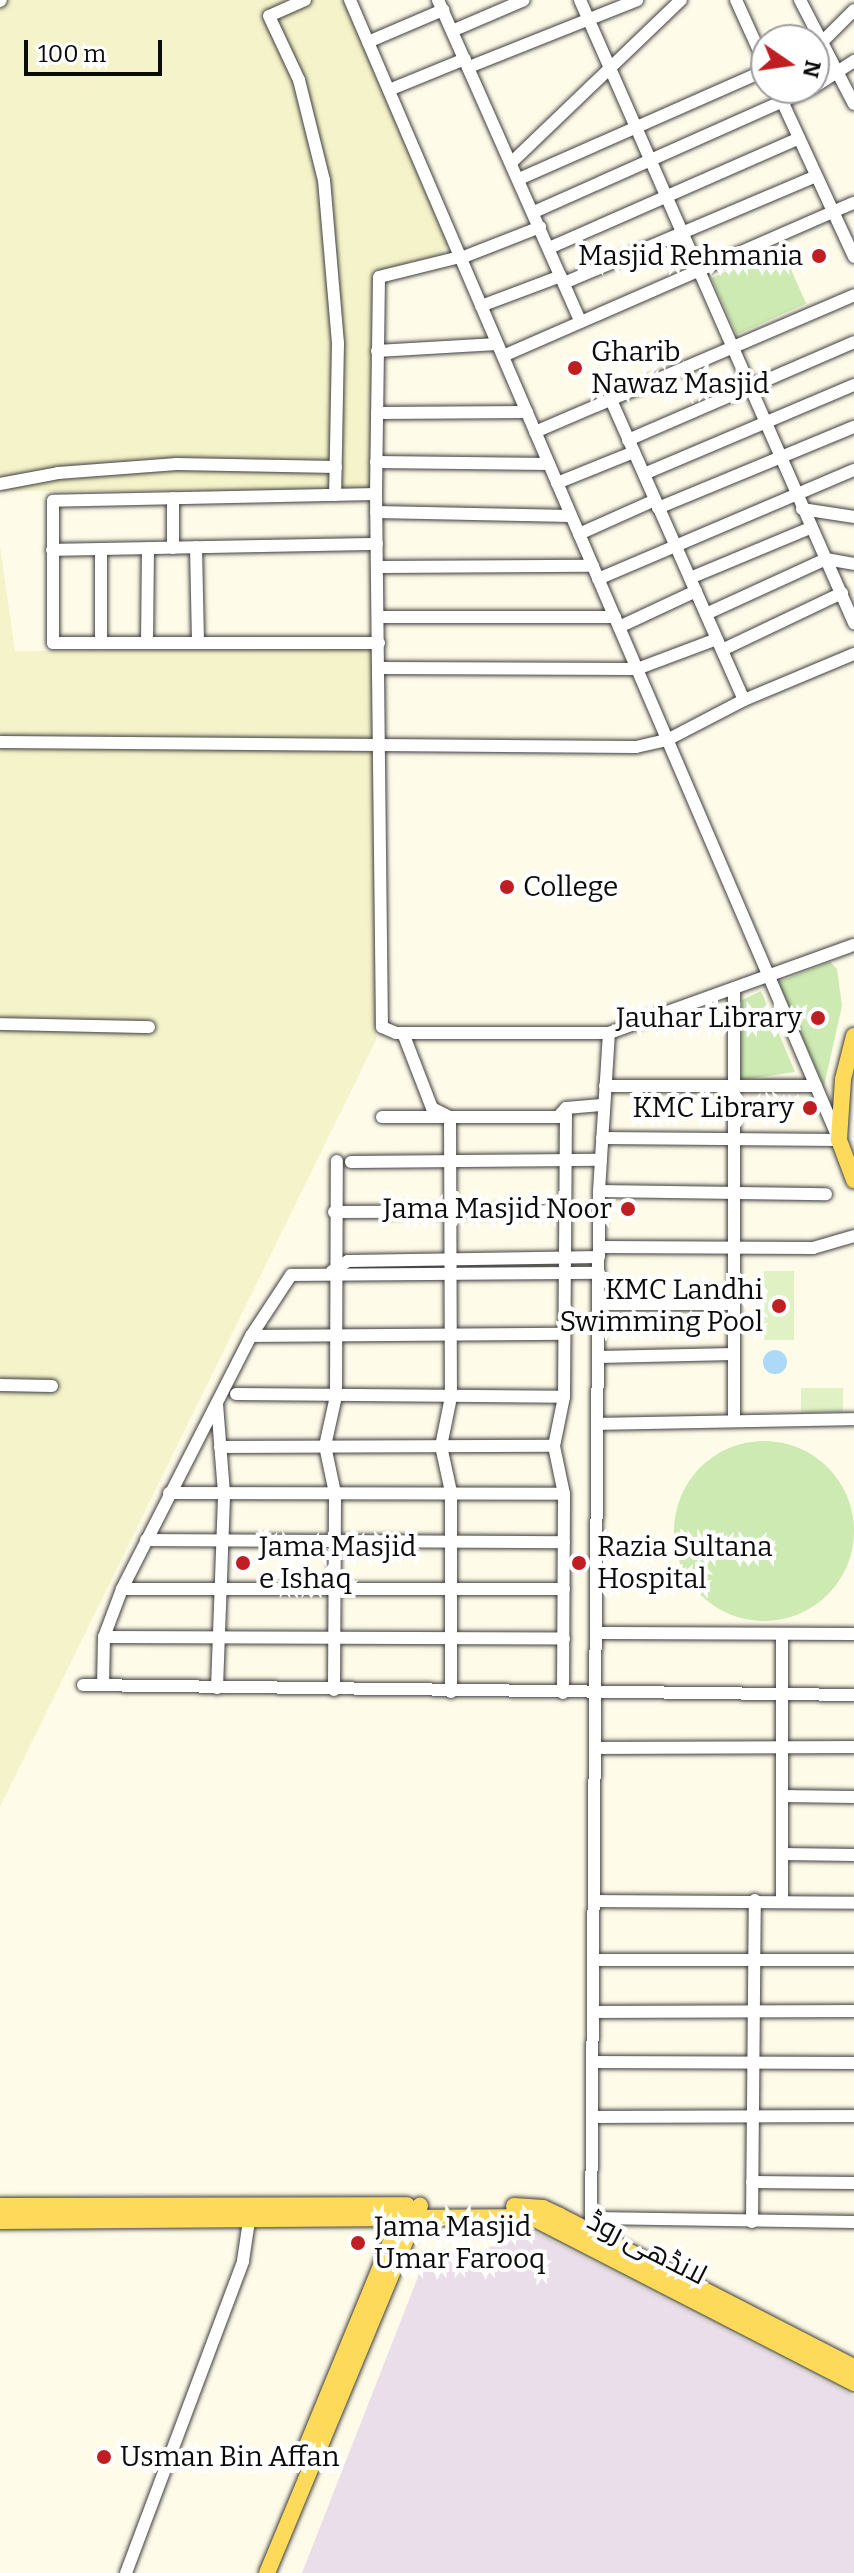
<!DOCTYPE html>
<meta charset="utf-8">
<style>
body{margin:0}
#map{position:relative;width:854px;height:2573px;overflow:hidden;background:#fffbe9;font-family:Bitter,Cairo,serif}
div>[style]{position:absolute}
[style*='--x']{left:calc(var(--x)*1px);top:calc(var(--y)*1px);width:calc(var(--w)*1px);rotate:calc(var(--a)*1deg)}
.industrial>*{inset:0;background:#eadeeb}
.farmland>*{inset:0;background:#f5f3c9}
.green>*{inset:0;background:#cdeab2;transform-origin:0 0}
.round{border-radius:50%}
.pitch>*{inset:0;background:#e0f1c4;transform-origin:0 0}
.water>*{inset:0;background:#acd9f8}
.roads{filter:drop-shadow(0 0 2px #3e3e3e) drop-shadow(0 0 2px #3e3e3e)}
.minor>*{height:12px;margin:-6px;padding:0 6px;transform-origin:6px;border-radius:6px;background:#fff}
.major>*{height:16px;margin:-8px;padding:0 8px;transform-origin:8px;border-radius:8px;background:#feda5a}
.dots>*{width:22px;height:22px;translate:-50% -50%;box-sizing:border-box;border:4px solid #fff;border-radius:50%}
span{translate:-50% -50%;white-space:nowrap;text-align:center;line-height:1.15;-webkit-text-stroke:8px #fff;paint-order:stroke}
.poi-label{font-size:28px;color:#0b0b0b}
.right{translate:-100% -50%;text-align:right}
.left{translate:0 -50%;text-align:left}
.street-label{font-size:28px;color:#0b0b0b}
.north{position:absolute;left:750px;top:24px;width:80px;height:80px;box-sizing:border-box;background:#fff;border:2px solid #9d9d9d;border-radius:50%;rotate:103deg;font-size:22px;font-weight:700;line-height:32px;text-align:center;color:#0b0b0b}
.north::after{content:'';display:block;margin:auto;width:28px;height:36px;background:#bf1f22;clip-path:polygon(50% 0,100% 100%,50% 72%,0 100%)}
.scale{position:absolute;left:24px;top:40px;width:138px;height:36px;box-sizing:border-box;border:4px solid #0b0b0b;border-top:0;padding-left:10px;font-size:24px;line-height:28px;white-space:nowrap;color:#0b0b0b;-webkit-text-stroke:6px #fff;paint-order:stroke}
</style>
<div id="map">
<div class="industrial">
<div style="clip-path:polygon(531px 2230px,854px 2396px,854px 2573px,302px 2573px,423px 2264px,463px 2258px)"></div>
</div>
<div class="farmland">
<div style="clip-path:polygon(4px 0,343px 0,449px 242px,439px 256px,376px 273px,372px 491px,0 491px,0 3px)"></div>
<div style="clip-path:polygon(0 546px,15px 651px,373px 649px,376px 1040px,0 1807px)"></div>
</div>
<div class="green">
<div style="left:781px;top:247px;width:62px;height:76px;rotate:66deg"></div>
<div style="clip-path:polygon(830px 962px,837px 969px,842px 1006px,824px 1086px,778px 982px)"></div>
<div style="clip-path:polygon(761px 991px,795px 1072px,741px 1080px,742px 1000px)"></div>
<div class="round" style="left:674px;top:1441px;width:180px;height:180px"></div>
</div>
<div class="pitch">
<div style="left:764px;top:1271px;width:30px;height:69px"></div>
<div style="left:801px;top:1388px;width:42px;height:24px"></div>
</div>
<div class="water">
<div class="round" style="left:763px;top:1350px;width:24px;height:24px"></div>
</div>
<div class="roads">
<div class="minor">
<div style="--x:305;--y:0;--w:39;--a:156"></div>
<div style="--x:269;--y:16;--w:71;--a:64.9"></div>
<div style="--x:299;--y:80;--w:103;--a:76"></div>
<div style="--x:324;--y:180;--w:164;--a:85.1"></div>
<div style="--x:338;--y:343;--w:152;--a:91.1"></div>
<div style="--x:350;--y:0;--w:1240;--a:66.78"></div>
<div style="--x:839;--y:1140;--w:237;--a:-179.5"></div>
<div style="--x:438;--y:0;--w:352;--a:66.1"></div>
<div style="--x:580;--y:0;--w:681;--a:66.26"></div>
<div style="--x:736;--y:0;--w:72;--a:65.6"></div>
<div style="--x:800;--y:0;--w:117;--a:62.6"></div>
<div style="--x:0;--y:1;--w:1;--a:-45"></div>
<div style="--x:452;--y:31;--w:78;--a:-23.3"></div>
<div style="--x:368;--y:42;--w:82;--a:-23.1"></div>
<div style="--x:822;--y:42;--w:45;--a:-45"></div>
<div style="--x:469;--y:67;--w:181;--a:-21.7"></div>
<div style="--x:814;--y:87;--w:48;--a:-33"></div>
<div style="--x:776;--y:88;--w:186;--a:65.2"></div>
<div style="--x:389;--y:90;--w:82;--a:-22.2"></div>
<div style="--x:512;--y:162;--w:234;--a:-43.8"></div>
<div style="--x:519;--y:179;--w:270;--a:-23.8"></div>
<div style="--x:534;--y:212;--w:304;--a:-24"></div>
<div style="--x:549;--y:248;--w:273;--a:-23.7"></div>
<div style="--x:460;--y:257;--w:83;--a:166.1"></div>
<div style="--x:379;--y:277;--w:217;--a:90.8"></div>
<div style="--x:376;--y:494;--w:533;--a:89.36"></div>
<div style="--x:382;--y:1027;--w:15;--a:23"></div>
<div style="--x:396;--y:1033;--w:213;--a:0"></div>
<div style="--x:609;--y:1033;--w:260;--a:-19.8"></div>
<div style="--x:461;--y:258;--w:85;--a:-21.4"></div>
<div style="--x:564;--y:283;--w:274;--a:-23"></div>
<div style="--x:481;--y:306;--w:85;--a:-20.6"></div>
<div style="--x:377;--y:351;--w:120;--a:-3.3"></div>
<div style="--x:503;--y:356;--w:383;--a:-23.6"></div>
<div style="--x:611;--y:400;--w:328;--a:66.1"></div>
<div style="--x:377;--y:413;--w:150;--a:-0.4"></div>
<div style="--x:535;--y:432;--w:347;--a:-23.2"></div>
<div style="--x:628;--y:440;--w:246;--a:-23.4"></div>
<div style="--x:376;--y:462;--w:173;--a:0.7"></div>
<div style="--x:644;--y:474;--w:228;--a:-23"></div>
<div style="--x:557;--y:483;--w:83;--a:-21.9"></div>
<div style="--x:0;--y:484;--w:59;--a:-10.7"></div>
<div style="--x:58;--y:473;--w:119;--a:-4.3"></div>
<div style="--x:177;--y:464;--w:159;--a:1.1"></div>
<div style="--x:376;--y:494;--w:323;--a:178.8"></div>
<div style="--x:53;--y:501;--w:142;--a:90"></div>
<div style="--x:53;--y:643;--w:326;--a:0"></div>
<div style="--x:658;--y:508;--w:212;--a:-22.5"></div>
<div style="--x:802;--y:509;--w:53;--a:8.7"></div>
<div style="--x:376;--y:512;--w:195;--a:1.2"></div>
<div style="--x:579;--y:534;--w:83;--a:-24.1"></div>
<div style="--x:196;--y:547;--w:95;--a:88.8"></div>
<div style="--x:173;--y:548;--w:50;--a:-90"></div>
<div style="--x:52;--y:550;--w:325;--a:-1.1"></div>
<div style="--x:378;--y:567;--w:215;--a:-0.3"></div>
<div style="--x:690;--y:578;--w:130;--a:-22.6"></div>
<div style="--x:598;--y:579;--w:278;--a:-23.1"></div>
<div style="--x:706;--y:614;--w:132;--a:-24.6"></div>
<div style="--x:826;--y:559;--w:28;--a:10"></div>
<div style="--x:379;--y:617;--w:236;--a:0"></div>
<div style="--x:619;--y:627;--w:85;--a:-25.1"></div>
<div style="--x:101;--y:643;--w:94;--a:-90"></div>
<div style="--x:147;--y:643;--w:95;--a:-89.4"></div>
<div style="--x:722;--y:650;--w:133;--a:-25.4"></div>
<div style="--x:379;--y:668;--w:258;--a:0.2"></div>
<div style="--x:637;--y:669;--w:85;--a:-20.6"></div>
<div style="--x:0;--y:742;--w:636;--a:0.45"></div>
<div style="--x:636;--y:747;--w:32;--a:-13"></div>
<div style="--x:667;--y:740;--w:87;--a:-27.5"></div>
<div style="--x:744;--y:700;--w:119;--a:-22.7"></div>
<div style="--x:0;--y:1024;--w:149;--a:1.2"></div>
<div style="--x:403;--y:1033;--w:80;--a:68.9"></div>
<div style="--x:432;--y:1108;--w:20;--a:27"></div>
<div style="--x:450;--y:1117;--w:280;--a:89.8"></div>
<div style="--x:451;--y:1397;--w:50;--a:101.5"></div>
<div style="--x:441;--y:1446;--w:47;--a:77.7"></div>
<div style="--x:451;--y:1492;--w:200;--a:90"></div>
<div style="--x:605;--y:1086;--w:211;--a:0"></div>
<div style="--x:382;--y:1117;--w:176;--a:0"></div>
<div style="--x:558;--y:1117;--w:12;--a:-48"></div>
<div style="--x:566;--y:1108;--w:38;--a:-5"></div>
<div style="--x:351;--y:1162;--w:250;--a:-0.5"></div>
<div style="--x:599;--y:1191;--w:227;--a:0.8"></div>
<div style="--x:334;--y:1212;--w:230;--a:-0.2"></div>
<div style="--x:599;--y:1247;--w:214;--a:0.3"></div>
<div style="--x:813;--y:1248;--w:43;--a:-16.3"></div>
<div style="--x:332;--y:1271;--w:19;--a:-32"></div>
<div style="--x:348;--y:1261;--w:251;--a:-0.9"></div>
<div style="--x:599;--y:1304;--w:135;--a:0"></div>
<div style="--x:251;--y:1336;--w:313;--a:-0.4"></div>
<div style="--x:599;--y:1357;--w:135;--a:-1.3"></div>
<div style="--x:0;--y:1385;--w:52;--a:1.1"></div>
<div style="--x:236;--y:1394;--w:328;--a:0.5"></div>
<div style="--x:734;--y:1421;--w:432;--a:-90"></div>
<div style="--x:599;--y:1424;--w:255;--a:-1.1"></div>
<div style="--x:220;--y:1447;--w:334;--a:-0.2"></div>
<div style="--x:169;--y:1493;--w:395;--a:0.1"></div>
<div style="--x:146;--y:1540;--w:418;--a:0.3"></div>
<div style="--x:122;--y:1589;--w:442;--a:0"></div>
<div style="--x:598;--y:1633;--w:256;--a:0.2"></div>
<div style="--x:104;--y:1637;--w:460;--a:0.2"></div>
<div style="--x:83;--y:1685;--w:771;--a:0.74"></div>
<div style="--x:103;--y:1685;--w:48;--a:-88.8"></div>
<div style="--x:104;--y:1637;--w:51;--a:-69.4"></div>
<div style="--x:122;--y:1589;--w:284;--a:-63"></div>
<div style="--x:251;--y:1336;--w:73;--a:-56.7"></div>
<div style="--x:291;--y:1275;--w:308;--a:-0.4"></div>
<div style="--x:217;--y:1688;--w:195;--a:-87.9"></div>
<div style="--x:224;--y:1493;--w:89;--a:-94.5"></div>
<div style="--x:334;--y:1690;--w:197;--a:-89.7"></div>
<div style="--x:335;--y:1493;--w:48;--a:-102"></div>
<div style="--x:325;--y:1446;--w:51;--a:-77.6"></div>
<div style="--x:336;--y:1396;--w:235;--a:-89.8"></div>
<div style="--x:563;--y:1693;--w:199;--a:-89.7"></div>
<div style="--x:564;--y:1494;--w:49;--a:-101.8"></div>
<div style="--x:554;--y:1446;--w:50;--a:-78.5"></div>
<div style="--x:564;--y:1397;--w:289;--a:-89.6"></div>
<div style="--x:597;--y:1748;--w:257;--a:-0.2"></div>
<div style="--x:782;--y:1796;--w:72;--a:0.8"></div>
<div style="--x:782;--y:1854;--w:72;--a:0.8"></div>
<div style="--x:782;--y:1900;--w:266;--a:-90"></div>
<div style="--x:595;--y:1901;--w:259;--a:0.4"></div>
<div style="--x:595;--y:1960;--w:259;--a:0"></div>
<div style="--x:595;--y:2012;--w:259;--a:-0.2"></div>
<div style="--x:594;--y:2062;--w:260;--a:0.2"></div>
<div style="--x:594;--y:2117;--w:260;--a:-0.2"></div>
<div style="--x:752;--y:2182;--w:102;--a:0.6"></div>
<div style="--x:593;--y:2218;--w:261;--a:0.9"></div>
<div style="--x:752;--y:2222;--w:322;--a:-89.5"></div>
<div style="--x:591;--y:2237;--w:1046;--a:-89.56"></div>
<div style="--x:599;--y:1191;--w:158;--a:-86.4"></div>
<div style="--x:126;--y:2573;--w:333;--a:-69.4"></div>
<div style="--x:243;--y:2261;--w:40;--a:-81.5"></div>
</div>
<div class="major">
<div style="--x:854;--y:1036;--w:44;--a:104.3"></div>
<div style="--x:843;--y:1079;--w:61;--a:93.8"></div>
<div style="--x:839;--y:1140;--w:43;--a:69.4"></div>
<div style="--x:0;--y:2206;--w:407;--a:-0.1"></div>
<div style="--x:514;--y:2206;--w:29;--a:4"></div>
<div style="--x:543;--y:2208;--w:19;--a:25"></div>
<div style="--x:560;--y:2216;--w:331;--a:27.2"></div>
<div style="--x:0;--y:2221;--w:531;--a:-0.43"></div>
<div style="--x:531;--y:2217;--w:363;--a:27.2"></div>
<div style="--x:303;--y:2455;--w:265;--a:-67.6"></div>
<div style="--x:267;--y:2573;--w:398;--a:-67.4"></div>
</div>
</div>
<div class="dots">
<div style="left:819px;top:256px;background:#bf1f22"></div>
<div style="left:575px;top:368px;background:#bf1f22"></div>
<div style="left:507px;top:887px;background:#bf1f22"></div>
<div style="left:818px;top:1018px;background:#bf1f22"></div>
<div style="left:810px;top:1108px;background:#bf1f22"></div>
<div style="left:628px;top:1209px;background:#bf1f22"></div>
<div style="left:779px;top:1306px;background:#bf1f22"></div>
<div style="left:243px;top:1563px;background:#bf1f22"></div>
<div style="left:579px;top:1563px;background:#bf1f22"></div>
<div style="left:358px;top:2243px;background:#bf1f22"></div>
<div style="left:104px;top:2457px;background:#bf1f22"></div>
</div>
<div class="poi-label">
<span class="right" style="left:803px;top:256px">Masjid Rehmania</span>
<span class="left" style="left:591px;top:368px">Gharib<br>Nawaz Masjid</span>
<span class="left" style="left:523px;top:887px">College</span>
<span class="right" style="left:802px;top:1018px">Jauhar Library</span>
<span class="right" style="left:794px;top:1108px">KMC Library</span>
<span class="right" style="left:612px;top:1209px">Jama Masjid Noor</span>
<span class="right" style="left:763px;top:1306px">KMC Landhi<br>Swimming Pool</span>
<span class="left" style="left:259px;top:1563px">Jama Masjid<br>e Ishaq</span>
<span class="left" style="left:597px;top:1563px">Razia Sultana<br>Hospital</span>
<span class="left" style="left:374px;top:2243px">Jama Masjid<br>Umar Farooq</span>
<span class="left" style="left:120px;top:2457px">Usman Bin Affan</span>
</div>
<div class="street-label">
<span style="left:647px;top:2248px;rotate:27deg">لانڈھی روڈ</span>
</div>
<div class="north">N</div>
<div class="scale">100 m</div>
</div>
